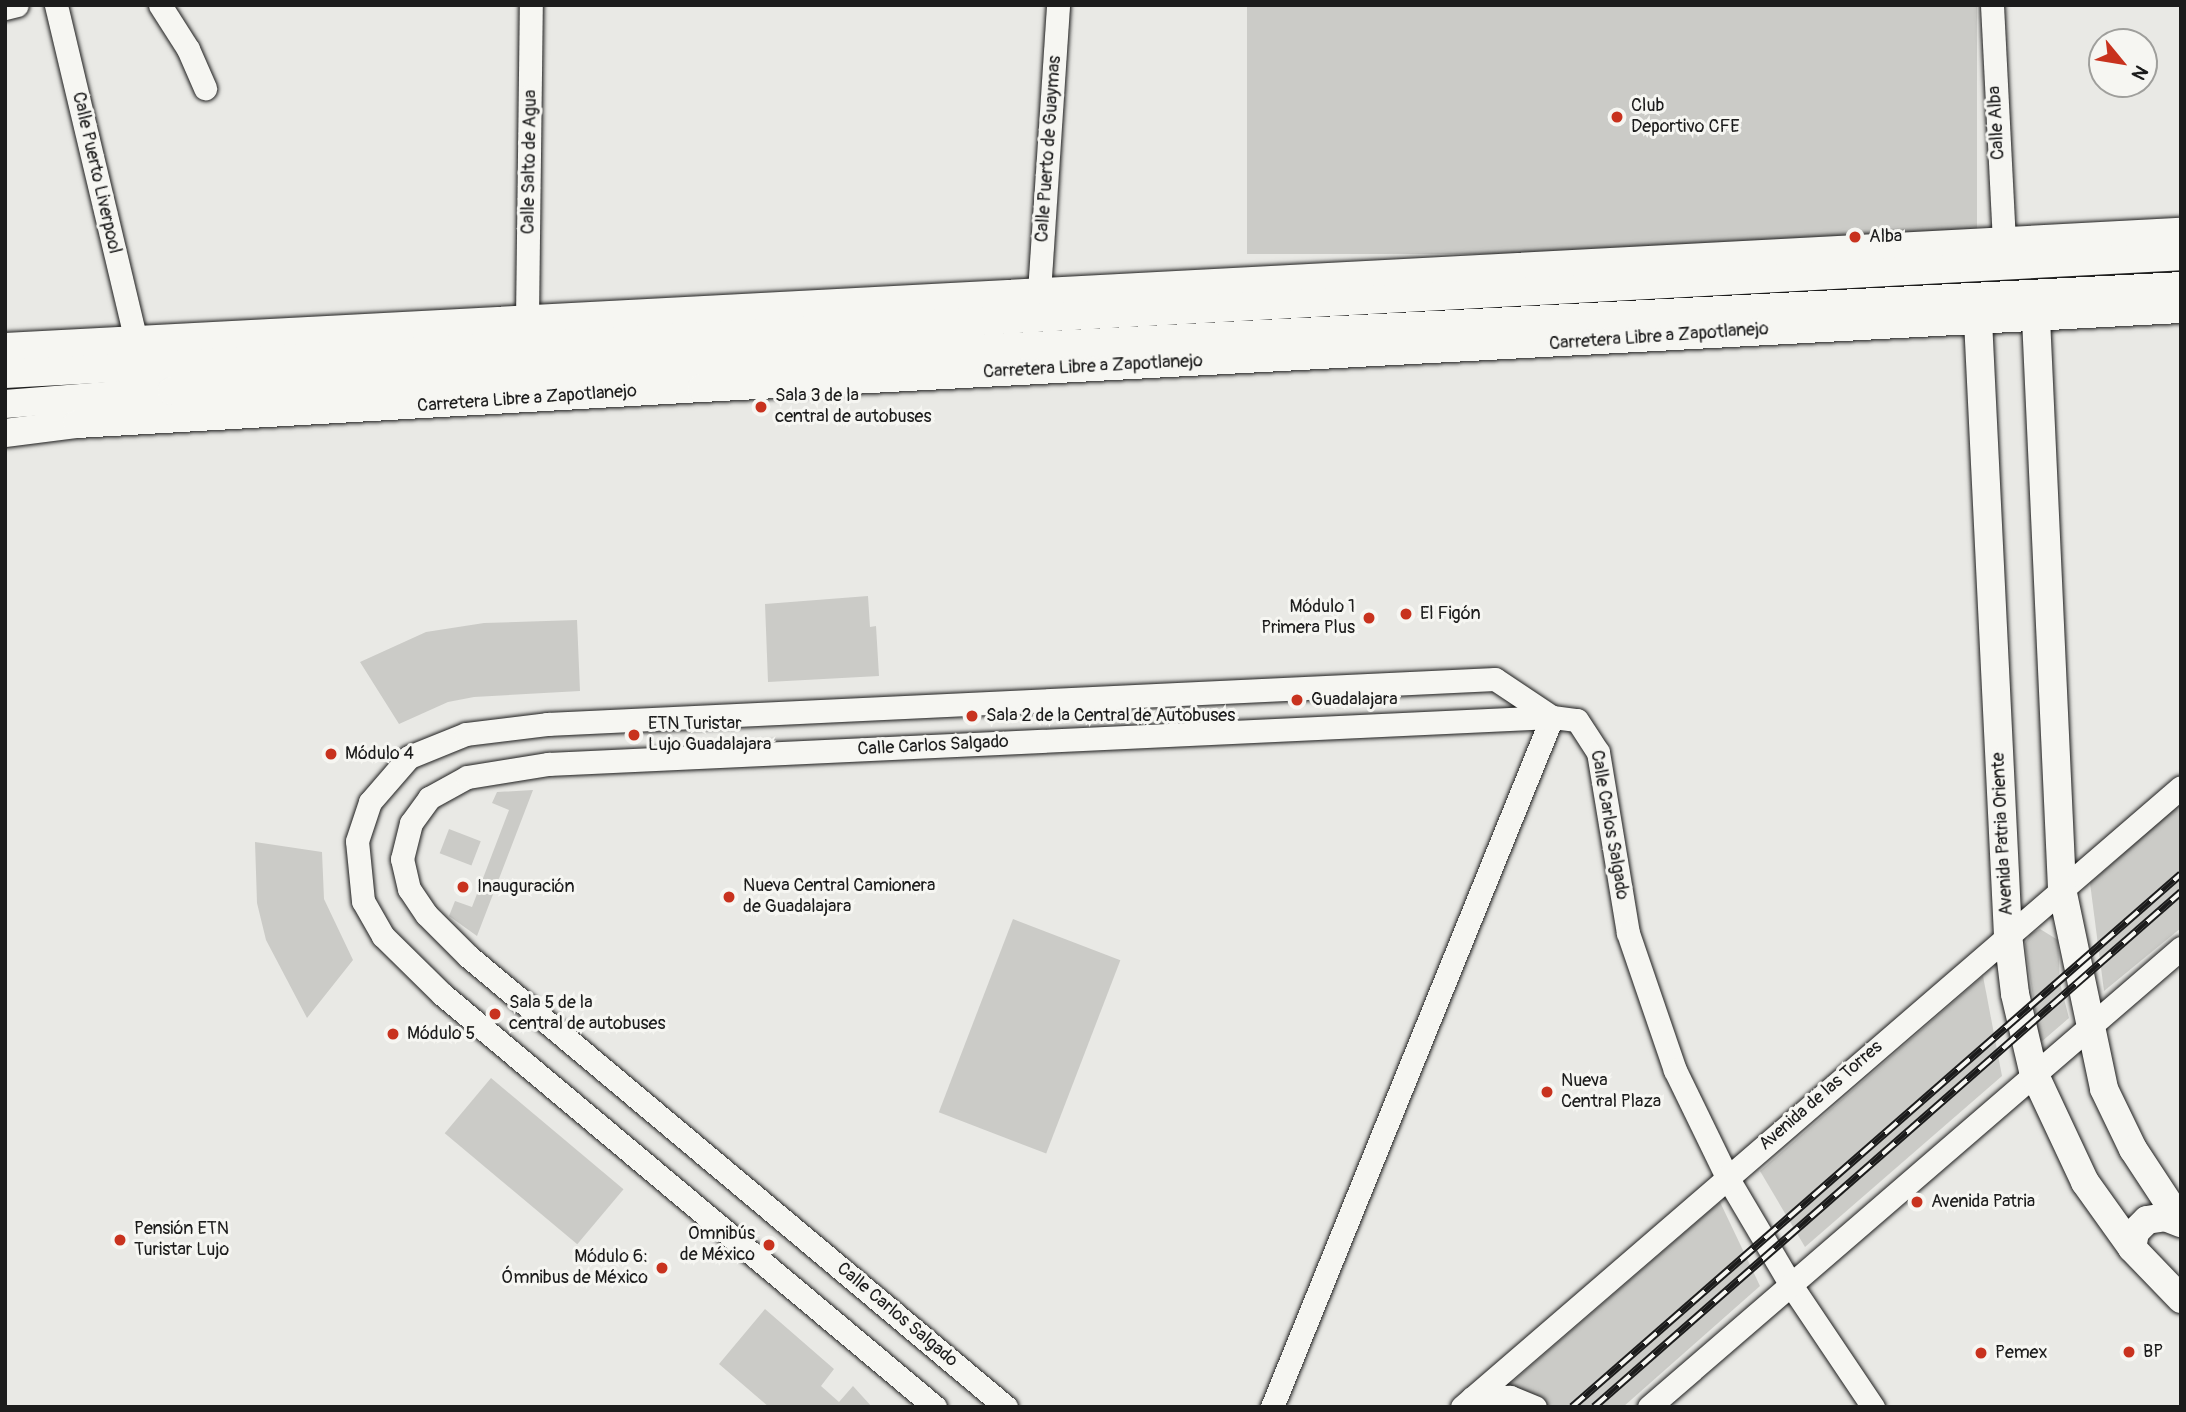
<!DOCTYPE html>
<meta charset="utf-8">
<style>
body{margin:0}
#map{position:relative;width:2186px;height:1412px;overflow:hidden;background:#e9e9e5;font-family:Pangolin,sans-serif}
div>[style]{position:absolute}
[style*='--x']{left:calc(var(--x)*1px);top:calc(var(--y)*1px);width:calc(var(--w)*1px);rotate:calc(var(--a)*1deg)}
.green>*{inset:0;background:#cbcbc7;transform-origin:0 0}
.roads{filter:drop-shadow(0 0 2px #1c1c1c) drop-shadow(0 0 2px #1c1c1c)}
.minor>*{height:23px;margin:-11.5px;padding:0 11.5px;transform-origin:11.5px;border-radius:11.5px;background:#f6f6f2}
.major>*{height:28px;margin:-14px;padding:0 14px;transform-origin:14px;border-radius:14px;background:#f6f6f2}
.rail>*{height:8px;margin-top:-4px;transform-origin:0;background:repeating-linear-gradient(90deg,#f6f6f2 0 16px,#1c1c1c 0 32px);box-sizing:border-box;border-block:2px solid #1c1c1c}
.dots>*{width:19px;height:19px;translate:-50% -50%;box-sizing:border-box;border:4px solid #f6f6f2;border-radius:50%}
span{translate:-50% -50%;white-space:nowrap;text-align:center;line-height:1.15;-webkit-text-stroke:6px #f6f6f2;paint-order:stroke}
.poi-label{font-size:18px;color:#1c1c1c}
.left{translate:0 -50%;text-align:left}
.right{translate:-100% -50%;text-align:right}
.street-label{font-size:18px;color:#1c1c1c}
.frame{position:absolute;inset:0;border:7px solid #1c1c1c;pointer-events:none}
.north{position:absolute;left:2088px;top:28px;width:70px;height:70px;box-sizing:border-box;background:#f6f6f2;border:2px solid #9f9f9c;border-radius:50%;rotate:120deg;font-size:19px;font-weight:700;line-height:28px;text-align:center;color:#1c1c1c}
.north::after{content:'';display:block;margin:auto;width:24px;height:32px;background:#c8321e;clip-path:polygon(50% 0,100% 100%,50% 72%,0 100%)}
</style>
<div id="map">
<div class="green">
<div style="left:1247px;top:5px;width:730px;height:249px"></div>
<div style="clip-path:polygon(868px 596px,870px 627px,876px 626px,879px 676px,768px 682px,765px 604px)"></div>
<div style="clip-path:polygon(577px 620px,580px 691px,474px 697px,448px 702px,399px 724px,360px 662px,426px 632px,484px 623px)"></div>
<div style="clip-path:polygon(533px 790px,477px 936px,449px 916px,455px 901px,472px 907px,509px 810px,492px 803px,497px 792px)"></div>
<div style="clip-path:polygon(2181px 803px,2181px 928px,2104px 991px,2090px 883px)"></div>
<div style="left:449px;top:829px;width:34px;height:26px;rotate:21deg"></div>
<div style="clip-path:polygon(255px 842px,322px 852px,324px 899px,353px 960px,307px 1018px,266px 940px,257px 903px)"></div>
<div style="left:1013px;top:919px;width:115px;height:207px;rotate:21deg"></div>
<div style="clip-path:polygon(2040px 929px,2058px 940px,2060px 983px,2069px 1018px,2040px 1043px,2025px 944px,2030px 934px)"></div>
<div style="clip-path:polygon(1983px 976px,2002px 1076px,1805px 1247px,1760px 1171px)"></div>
<div style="left:491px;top:1078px;width:173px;height:72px;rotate:40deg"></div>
<div style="clip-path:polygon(1720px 1202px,1760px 1286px,1623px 1407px,1505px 1407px,1496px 1396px)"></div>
<div style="clip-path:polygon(765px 1309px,834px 1369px,821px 1386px,839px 1402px,853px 1386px,872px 1407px,769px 1407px,719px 1364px)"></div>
</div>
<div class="roads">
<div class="minor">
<div style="--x:56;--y:5;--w:344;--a:76.6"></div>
<div style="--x:160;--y:5;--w:52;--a:57.5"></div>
<div style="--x:188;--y:49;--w:43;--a:66.4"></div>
<div style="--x:1992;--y:5;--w:235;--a:87.1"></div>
<div style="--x:5;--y:8;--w:12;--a:-14"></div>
<div style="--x:1039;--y:292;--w:288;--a:-86.2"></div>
<div style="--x:527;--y:319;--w:314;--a:-89.3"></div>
<div style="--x:1472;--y:1398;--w:38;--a:-2"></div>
<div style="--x:1510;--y:1397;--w:27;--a:22"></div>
<div style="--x:935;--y:1407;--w:643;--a:-140.05"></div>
<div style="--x:442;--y:994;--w:83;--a:-135.5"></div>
<div style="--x:383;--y:936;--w:40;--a:-119.7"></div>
<div style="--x:363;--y:901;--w:60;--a:-95.7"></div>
<div style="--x:357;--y:841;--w:41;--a:-71.6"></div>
<div style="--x:370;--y:802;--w:60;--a:-49.1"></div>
<div style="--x:409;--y:757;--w:61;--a:-22"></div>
<div style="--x:466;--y:734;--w:82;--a:-7"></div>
<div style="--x:547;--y:724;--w:949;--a:-2.72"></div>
<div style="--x:1495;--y:679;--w:69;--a:33.7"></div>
<div style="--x:1552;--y:717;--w:745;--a:112.09"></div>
<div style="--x:1006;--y:1407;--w:702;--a:-140.03"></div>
<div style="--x:468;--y:956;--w:59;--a:-135"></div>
<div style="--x:426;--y:914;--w:30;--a:-124"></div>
<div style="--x:409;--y:889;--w:31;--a:-103"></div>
<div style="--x:402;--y:859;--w:37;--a:-76"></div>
<div style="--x:411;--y:823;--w:31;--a:-54"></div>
<div style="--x:429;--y:798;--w:43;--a:-28.9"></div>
<div style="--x:467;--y:777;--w:82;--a:-9.1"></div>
<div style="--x:548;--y:764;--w:1005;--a:-2.68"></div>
<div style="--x:1552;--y:717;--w:25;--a:7"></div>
<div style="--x:1577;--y:720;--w:38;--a:57"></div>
<div style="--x:1598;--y:752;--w:183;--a:80.6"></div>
<div style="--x:1628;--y:933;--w:145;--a:71.1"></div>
<div style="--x:1675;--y:1070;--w:119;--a:64.1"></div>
<div style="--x:1727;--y:1177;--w:122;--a:59.4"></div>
<div style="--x:1789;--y:1282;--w:151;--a:56.1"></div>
<div style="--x:1462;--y:1407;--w:949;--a:-40.77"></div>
<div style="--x:1649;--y:1407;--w:703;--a:-40.79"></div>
</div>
<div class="major">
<div style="--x:2036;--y:318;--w:572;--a:87.39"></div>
<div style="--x:2062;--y:889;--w:204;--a:78.1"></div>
<div style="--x:2104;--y:1089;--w:67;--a:64.2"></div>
<div style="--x:2133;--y:1149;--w:87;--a:56.7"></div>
<div style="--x:1978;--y:320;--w:616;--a:87.21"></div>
<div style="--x:2008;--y:935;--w:59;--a:83.2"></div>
<div style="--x:2015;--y:994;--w:79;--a:76.8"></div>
<div style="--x:2033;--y:1071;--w:123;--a:64.9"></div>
<div style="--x:2085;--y:1182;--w:81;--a:54.5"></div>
<div style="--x:2132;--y:1248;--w:71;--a:46.1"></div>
<div style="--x:5;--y:347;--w:2179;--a:-3.03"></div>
<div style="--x:5;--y:374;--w:2179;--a:-3.1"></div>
<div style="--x:5;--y:404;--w:168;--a:-4.5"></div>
<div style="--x:172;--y:391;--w:2012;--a:-2.99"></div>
<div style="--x:5;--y:433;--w:73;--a:-7.1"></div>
<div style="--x:77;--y:424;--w:626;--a:-3.3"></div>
<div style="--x:702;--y:388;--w:1481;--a:-3.06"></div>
<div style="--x:2132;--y:1248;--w:16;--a:-79"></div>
<div style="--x:2135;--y:1232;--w:17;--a:-45"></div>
<div style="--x:2147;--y:1220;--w:18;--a:-9"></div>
<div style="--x:2165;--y:1217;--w:17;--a:21"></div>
</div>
</div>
<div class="rail">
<div style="--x:1572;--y:1407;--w:809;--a:-41.19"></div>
<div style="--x:1594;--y:1407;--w:781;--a:-41.26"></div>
</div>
<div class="dots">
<div style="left:1617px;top:117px;background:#c8321e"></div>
<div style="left:1855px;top:237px;background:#c8321e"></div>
<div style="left:761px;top:407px;background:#c8321e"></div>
<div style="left:1406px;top:614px;background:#c8321e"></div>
<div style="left:1369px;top:618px;background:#c8321e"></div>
<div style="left:1297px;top:700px;background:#c8321e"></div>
<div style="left:972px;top:716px;background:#c8321e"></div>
<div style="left:634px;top:735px;background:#c8321e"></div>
<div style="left:331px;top:754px;background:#c8321e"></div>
<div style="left:463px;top:887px;background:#c8321e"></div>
<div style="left:729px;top:897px;background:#c8321e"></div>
<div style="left:495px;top:1014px;background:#c8321e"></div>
<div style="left:393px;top:1034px;background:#c8321e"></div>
<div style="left:1547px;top:1092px;background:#c8321e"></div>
<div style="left:1917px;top:1202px;background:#c8321e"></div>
<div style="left:120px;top:1240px;background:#c8321e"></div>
<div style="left:769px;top:1245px;background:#c8321e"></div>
<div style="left:662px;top:1268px;background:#c8321e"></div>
<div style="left:2129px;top:1352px;background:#c8321e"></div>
<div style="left:1981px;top:1353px;background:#c8321e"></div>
</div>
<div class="poi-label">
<span class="left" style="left:1631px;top:117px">Club<br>Deportivo CFE</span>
<span class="left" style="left:1869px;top:237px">Alba</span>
<span class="left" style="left:775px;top:407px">Sala 3 de la<br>central de autobuses</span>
<span class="right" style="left:1355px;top:618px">Módulo 1<br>Primera Plus</span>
<span class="left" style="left:1420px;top:614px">El Figón</span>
<span class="left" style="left:1311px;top:700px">Guadalajara</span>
<span class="left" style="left:986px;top:716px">Sala 2 de la Central de Autobuses</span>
<span class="left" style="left:648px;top:735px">ETN Turistar<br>Lujo Guadalajara</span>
<span class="left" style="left:345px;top:754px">Módulo 4</span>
<span class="left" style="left:477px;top:887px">Inauguración</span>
<span class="left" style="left:743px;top:897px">Nueva Central Camionera<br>de Guadalajara</span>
<span class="left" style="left:509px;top:1014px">Sala 5 de la<br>central de autobuses</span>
<span class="left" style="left:407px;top:1034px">Módulo 5</span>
<span class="left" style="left:1561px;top:1092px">Nueva<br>Central Plaza</span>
<span class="left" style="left:1931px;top:1202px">Avenida Patria</span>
<span class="left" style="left:134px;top:1240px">Pensión ETN<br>Turistar Lujo</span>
<span class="right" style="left:755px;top:1245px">Omnibús<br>de México</span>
<span class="right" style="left:648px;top:1268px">Módulo 6:<br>Ómnibus de México</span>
<span class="left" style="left:2143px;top:1352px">BP</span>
<span class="left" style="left:1995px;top:1353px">Pemex</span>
</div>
<div class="street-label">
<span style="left:1997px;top:123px;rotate:-93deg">Calle Alba</span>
<span style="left:1049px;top:149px;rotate:-86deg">Calle Puerto de Guaymas</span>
<span style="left:530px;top:162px;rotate:-89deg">Calle Salto de Agua</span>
<span style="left:96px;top:173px;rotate:77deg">Calle Puerto Liverpool</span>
<span style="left:1659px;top:337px;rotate:-4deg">Carretera Libre a Zapotlanejo</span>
<span style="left:1093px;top:367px;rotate:-3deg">Carretera Libre a Zapotlanejo</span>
<span style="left:527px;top:399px;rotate:-4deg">Carretera Libre a Zapotlanejo</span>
<span style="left:933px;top:746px;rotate:-3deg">Calle Carlos Salgado</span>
<span style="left:1609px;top:825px;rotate:80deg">Calle Carlos Salgado</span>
<span style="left:2003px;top:834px;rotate:-93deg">Avenida Patria Oriente</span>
<span style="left:1821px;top:1096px;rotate:-41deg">Avenida de las Torres</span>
<span style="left:897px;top:1315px;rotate:40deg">Calle Carlos Salgado</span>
</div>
<div class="frame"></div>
<div class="north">N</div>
</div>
